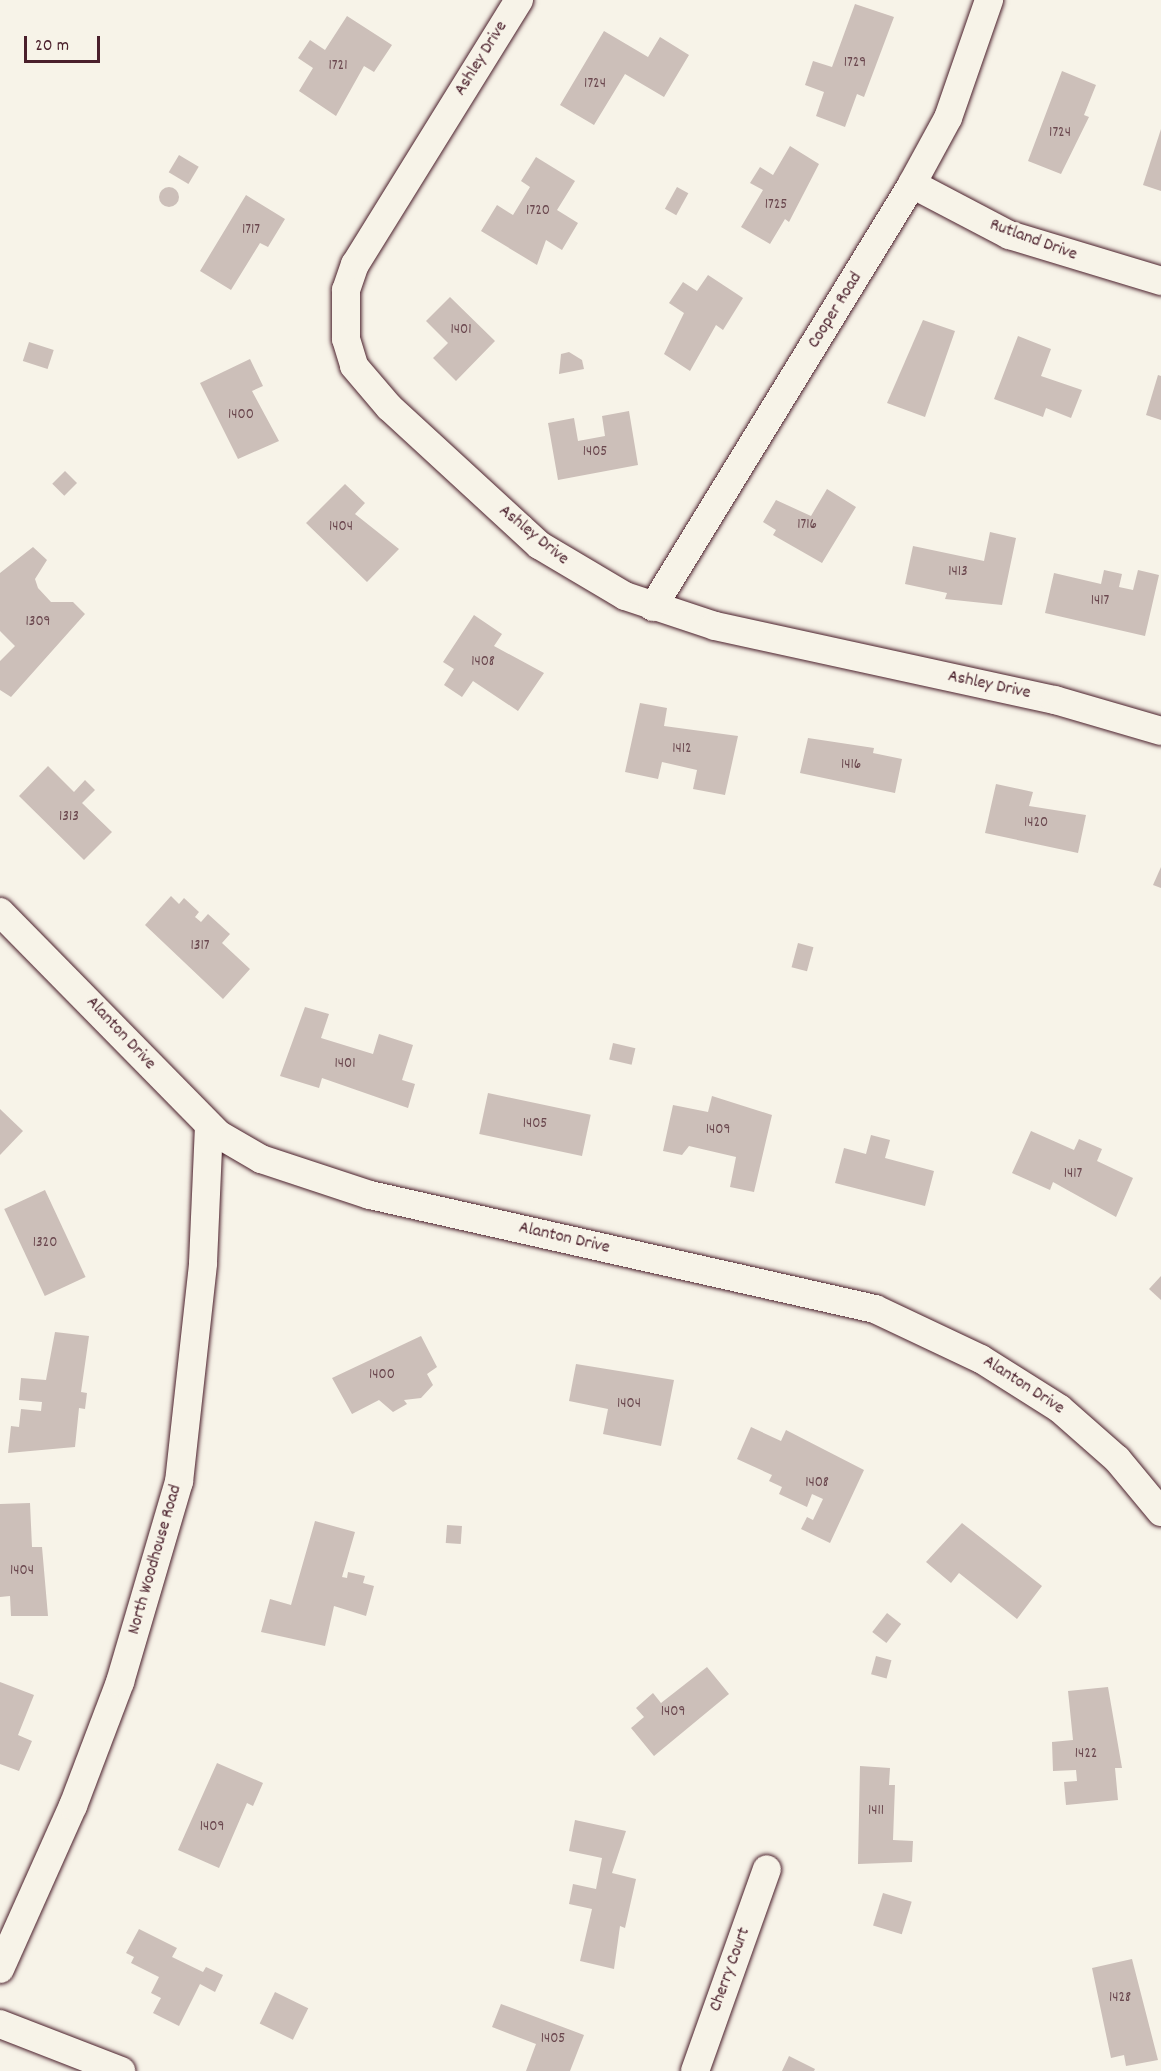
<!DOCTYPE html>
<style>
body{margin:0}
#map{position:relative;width:1161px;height:2071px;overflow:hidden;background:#f7f3e8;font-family:Dekko,sans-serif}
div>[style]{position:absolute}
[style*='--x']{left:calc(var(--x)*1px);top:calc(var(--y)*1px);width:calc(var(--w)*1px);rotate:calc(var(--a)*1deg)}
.building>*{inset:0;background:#ccbfb9;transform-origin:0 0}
.round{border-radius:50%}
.roads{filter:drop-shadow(0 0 2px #4a1f2b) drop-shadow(0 0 2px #4a1f2b)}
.street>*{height:28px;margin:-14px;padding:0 14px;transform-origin:14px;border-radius:14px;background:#f7f3e8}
span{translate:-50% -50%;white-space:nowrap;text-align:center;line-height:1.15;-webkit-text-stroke:6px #f7f3e8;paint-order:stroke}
.number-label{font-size:15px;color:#6a474e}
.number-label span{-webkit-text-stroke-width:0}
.street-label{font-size:18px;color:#4a1f2b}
.scale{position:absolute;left:24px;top:36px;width:76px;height:27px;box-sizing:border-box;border:3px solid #4a1f2b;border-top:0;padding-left:8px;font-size:18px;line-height:21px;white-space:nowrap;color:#4a1f2b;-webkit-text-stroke:4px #f7f3e8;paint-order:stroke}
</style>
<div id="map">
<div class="building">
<div style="clip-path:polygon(855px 4px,894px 17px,864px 97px,857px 94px,845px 127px,816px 116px,824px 92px,805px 85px,813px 61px,832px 67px)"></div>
<div style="clip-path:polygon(347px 16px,392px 45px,374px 72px,364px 66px,336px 116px,299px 91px,313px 68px,298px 58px,310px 40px,325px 50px)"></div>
<div style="clip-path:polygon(604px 31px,648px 57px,660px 37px,689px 55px,664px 97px,625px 74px,594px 125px,560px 105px)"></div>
<div style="clip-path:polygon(1062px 71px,1096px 85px,1084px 115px,1089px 117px,1061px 174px,1028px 161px)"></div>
<div style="clip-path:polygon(1161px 129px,1161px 191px,1143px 185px)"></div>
<div style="clip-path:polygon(790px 146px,819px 164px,789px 222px,785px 219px,770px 244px,741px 227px,763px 190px,750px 183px,760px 167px,773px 175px)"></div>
<div style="left:179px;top:155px;width:23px;height:20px;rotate:31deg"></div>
<div style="clip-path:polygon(536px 157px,575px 181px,557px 210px,578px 223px,562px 250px,546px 240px,537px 265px,481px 231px,497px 205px,513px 215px,530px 187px,521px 181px)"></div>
<div style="left:677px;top:187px;width:13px;height:25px;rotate:29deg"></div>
<div class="round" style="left:159px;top:187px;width:20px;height:20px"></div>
<div style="clip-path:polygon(246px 195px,285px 219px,268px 247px,260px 243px,231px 290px,200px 271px)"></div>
<div style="clip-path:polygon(708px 275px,743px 298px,723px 330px,716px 325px,690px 371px,664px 354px,684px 313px,669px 303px,683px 282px,697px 291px)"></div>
<div style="clip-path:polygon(450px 297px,495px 341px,456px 381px,433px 358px,448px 343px,426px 321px)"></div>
<div style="clip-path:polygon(923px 320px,955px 331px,925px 417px,887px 403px)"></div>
<div style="clip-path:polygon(1018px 336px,1051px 349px,1041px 376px,1082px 390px,1071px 418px,1046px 408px,1043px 417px,994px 399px)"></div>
<div style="left:29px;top:342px;width:26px;height:20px;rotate:18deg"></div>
<div style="clip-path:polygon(569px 352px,582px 360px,584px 369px,559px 374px,561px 354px)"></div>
<div style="clip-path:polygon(250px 359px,263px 386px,252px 391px,279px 441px,238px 459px,200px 383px)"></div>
<div style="clip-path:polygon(1158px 375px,1161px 376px,1161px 420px,1146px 415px)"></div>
<div style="clip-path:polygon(629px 411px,638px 465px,558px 480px,548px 423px,574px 418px,578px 441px,605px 436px,602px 416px)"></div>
<div style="left:65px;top:471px;width:17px;height:18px;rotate:45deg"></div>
<div style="clip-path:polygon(345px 484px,365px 503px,355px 514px,399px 549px,367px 582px,306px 523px)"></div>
<div style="clip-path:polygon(827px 489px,856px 507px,822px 563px,773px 535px,776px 530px,763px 522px,776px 500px,811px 516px)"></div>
<div style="clip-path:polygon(990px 532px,1016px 538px,1002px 605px,945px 599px,947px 593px,905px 584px,913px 546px,984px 561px)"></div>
<div style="clip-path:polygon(33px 547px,47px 560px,35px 579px,38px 588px,51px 602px,73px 602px,85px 614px,11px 697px,0 690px,0 661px,15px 646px,0 631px,0 573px)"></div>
<div style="clip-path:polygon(1104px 570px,1122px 574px,1119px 587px,1133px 590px,1138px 570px,1159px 575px,1145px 636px,1045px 613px,1054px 573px,1101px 584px)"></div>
<div style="clip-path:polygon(474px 615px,502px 634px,494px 646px,544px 673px,518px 711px,473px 681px,462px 697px,444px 685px,454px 669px,443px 662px)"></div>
<div style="clip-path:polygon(640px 703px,667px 708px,664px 726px,738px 736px,725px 795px,693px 789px,697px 770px,662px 762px,658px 779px,625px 772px)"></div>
<div style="clip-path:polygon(808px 738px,874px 748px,873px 753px,902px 759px,895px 793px,800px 773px)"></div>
<div style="clip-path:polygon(48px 766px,74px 792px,85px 780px,95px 790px,82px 803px,112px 832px,84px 860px,19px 796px)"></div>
<div style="clip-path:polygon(996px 784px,1033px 792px,1029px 806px,1086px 815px,1078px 853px,985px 833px)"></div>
<div style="clip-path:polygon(1161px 867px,1161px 888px,1153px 885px)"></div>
<div style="clip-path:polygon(171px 896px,179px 904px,184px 898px,199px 912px,195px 917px,201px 922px,208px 914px,230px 934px,222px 943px,250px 969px,223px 999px,145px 925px)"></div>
<div style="left:798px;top:943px;width:16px;height:25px;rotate:15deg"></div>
<div style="clip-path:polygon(305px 1007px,329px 1014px,321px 1038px,373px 1054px,379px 1034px,413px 1045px,402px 1080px,415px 1084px,408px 1108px,322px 1078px,319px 1088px,280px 1076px)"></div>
<div style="left:613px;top:1043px;width:23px;height:17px;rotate:13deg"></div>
<div style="left:488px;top:1093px;width:105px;height:42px;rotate:12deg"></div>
<div style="clip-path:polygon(712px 1096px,772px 1115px,754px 1192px,730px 1187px,736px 1157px,689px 1146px,682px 1155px,663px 1151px,673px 1105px,708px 1112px)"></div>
<div style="clip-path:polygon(0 1109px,23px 1131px,0 1155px)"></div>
<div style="clip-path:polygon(1031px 1131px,1074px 1150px,1079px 1139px,1102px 1149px,1097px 1161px,1133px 1178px,1116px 1217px,1053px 1182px,1050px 1190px,1012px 1173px)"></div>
<div style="clip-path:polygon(871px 1135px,890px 1140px,885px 1158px,934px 1171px,925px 1206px,835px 1183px,844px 1148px,866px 1154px)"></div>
<div style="left:45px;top:1190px;width:96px;height:45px;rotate:65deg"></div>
<div style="clip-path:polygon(1161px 1276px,1161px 1300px,1149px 1289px)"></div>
<div style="clip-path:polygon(55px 1332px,89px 1336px,81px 1392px,87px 1393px,85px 1409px,79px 1408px,75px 1447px,8px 1453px,11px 1426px,19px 1427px,21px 1409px,41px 1411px,42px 1402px,19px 1400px,21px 1378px,46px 1380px)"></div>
<div style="clip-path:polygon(421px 1336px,437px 1367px,427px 1374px,433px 1385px,421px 1398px,404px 1400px,407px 1404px,393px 1412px,379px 1400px,352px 1414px,332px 1378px)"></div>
<div style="clip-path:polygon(576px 1364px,674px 1380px,661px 1446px,603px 1434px,608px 1409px,569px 1401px)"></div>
<div style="clip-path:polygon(751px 1427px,781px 1441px,786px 1430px,864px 1470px,830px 1543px,801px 1529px,807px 1517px,813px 1520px,823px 1499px,812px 1494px,807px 1507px,779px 1494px,782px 1487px,769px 1481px,772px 1475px,737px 1459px)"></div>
<div style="clip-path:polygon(30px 1503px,32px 1547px,42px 1547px,48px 1616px,11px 1616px,10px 1596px,0 1597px,0 1504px)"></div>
<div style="clip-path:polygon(315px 1521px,355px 1532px,342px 1577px,347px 1578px,348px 1572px,365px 1576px,363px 1583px,374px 1586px,366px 1616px,334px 1606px,325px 1646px,261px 1632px,270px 1599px,291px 1605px)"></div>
<div style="clip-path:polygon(962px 1523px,1042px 1586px,1017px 1619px,959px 1573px,951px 1583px,926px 1562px)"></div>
<div style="left:447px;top:1525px;width:15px;height:18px;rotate:4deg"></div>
<div style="left:887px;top:1613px;width:18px;height:24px;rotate:38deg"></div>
<div style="left:876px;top:1656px;width:16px;height:19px;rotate:15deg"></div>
<div style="clip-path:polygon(707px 1667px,729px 1694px,654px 1756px,631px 1728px,644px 1717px,636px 1708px,653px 1693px,661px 1703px)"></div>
<div style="clip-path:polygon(0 1682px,34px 1695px,18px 1735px,32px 1741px,19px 1771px,0 1764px)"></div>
<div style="clip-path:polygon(1108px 1687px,1122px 1768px,1115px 1768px,1118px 1800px,1066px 1805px,1064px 1782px,1077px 1781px,1076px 1770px,1053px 1771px,1052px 1742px,1073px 1740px,1068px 1691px)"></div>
<div style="clip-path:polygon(217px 1763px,263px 1783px,253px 1806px,247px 1803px,219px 1868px,178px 1850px)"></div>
<div style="clip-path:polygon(860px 1766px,890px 1768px,889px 1785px,895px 1785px,893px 1840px,913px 1841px,912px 1862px,858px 1864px)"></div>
<div style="clip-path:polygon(575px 1820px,626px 1831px,612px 1873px,636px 1879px,625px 1928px,620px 1926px,614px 1969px,580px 1961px,592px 1909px,569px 1904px,573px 1884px,596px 1889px,602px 1858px,569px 1851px)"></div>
<div style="left:883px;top:1893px;width:30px;height:34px;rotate:17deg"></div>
<div style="clip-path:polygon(139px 1929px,177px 1948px,172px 1957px,203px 1972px,206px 1967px,223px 1975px,215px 1992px,200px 1984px,179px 2026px,153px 2013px,161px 1998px,151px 1993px,159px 1977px,131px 1963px,134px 1957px,126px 1953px)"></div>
<div style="clip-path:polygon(1132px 1959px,1158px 2060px,1126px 2066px,1124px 2055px,1111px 2058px,1092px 1968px)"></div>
<div style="left:275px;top:1992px;width:37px;height:35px;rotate:26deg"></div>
<div style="clip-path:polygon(501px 2004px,584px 2035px,570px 2071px,526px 2071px,536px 2044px,492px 2027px)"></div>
<div style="clip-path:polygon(789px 2056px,815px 2069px,814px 2071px,782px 2071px)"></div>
</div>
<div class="roads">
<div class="street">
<div style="--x:519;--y:0;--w:311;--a:121.8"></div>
<div style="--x:355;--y:264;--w:28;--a:109"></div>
<div style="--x:346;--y:290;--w:49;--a:90"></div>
<div style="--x:346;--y:339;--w:28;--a:73"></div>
<div style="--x:354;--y:366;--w:54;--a:49.5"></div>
<div style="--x:389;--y:407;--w:204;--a:42.6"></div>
<div style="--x:539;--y:545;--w:100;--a:30.7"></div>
<div style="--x:625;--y:596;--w:95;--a:18.4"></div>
<div style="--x:715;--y:626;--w:348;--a:12.3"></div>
<div style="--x:1055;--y:700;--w:110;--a:16.3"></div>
<div style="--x:912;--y:184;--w:110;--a:27.7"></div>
<div style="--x:1009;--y:235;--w:159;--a:16.8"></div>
<div style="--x:653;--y:607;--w:496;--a:-58.5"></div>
<div style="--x:912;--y:184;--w:75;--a:-61.4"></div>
<div style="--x:948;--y:118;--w:125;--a:-70.8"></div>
<div style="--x:0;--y:912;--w:311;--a:45.5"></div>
<div style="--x:218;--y:1134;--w:50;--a:30.2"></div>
<div style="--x:261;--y:1159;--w:115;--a:18.3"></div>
<div style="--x:370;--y:1195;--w:518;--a:12.72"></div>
<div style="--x:875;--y:1309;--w:117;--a:25.3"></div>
<div style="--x:981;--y:1359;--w:93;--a:32.3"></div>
<div style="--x:1060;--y:1409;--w:76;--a:41.3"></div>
<div style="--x:1117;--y:1459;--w:69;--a:50.3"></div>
<div style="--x:0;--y:1969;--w:179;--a:-65.9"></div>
<div style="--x:73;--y:1806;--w:133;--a:-69.2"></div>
<div style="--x:120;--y:1682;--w:209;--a:-73.6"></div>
<div style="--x:179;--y:1482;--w:220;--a:-83.7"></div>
<div style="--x:203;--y:1263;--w:137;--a:-87.5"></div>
<div style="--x:0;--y:2024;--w:130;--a:21.2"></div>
<div style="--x:695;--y:2071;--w:214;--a:-70.4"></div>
</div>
</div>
<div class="number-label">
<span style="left:855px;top:64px">1729</span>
<span style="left:338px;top:67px">1721</span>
<span style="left:595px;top:85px">1724</span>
<span style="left:1060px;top:134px">1724</span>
<span style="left:776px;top:206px">1725</span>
<span style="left:538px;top:212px">1720</span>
<span style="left:251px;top:231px">1717</span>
<span style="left:461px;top:331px">1401</span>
<span style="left:241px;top:416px">1400</span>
<span style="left:595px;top:453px">1405</span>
<span style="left:807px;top:526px">1716</span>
<span style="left:341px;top:528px">1404</span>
<span style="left:958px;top:573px">1413</span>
<span style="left:1100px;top:602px">1417</span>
<span style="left:38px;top:623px">1309</span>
<span style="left:483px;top:663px">1408</span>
<span style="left:682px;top:750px">1412</span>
<span style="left:851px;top:766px">1416</span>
<span style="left:69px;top:818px">1313</span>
<span style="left:1036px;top:824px">1420</span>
<span style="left:200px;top:947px">1317</span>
<span style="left:345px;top:1065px">1401</span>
<span style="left:535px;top:1125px">1405</span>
<span style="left:718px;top:1131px">1409</span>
<span style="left:1073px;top:1175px">1417</span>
<span style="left:45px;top:1244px">1320</span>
<span style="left:382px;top:1376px">1400</span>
<span style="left:629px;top:1405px">1404</span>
<span style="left:817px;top:1484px">1408</span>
<span style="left:22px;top:1572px">1404</span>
<span style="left:673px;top:1713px">1409</span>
<span style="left:1086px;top:1755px">1422</span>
<span style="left:876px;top:1812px">1411</span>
<span style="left:212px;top:1828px">1409</span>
<span style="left:1120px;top:1999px">1428</span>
<span style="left:553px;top:2040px">1405</span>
</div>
<div class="street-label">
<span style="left:482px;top:59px;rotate:-58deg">Ashley Drive</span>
<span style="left:1033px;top:241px;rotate:20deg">Rutland Drive</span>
<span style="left:836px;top:311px;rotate:-58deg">Cooper Road</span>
<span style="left:533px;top:536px;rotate:39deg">Ashley Drive</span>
<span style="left:989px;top:686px;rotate:12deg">Ashley Drive</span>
<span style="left:120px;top:1034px;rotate:47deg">Alanton Drive</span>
<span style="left:564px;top:1239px;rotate:13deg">Alanton Drive</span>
<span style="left:1023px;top:1386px;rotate:33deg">Alanton Drive</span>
<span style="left:156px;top:1560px;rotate:-74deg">North Woodhouse Road</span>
<span style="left:731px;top:1970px;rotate:-70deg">Cherry Court</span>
</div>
<div class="scale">20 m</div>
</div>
